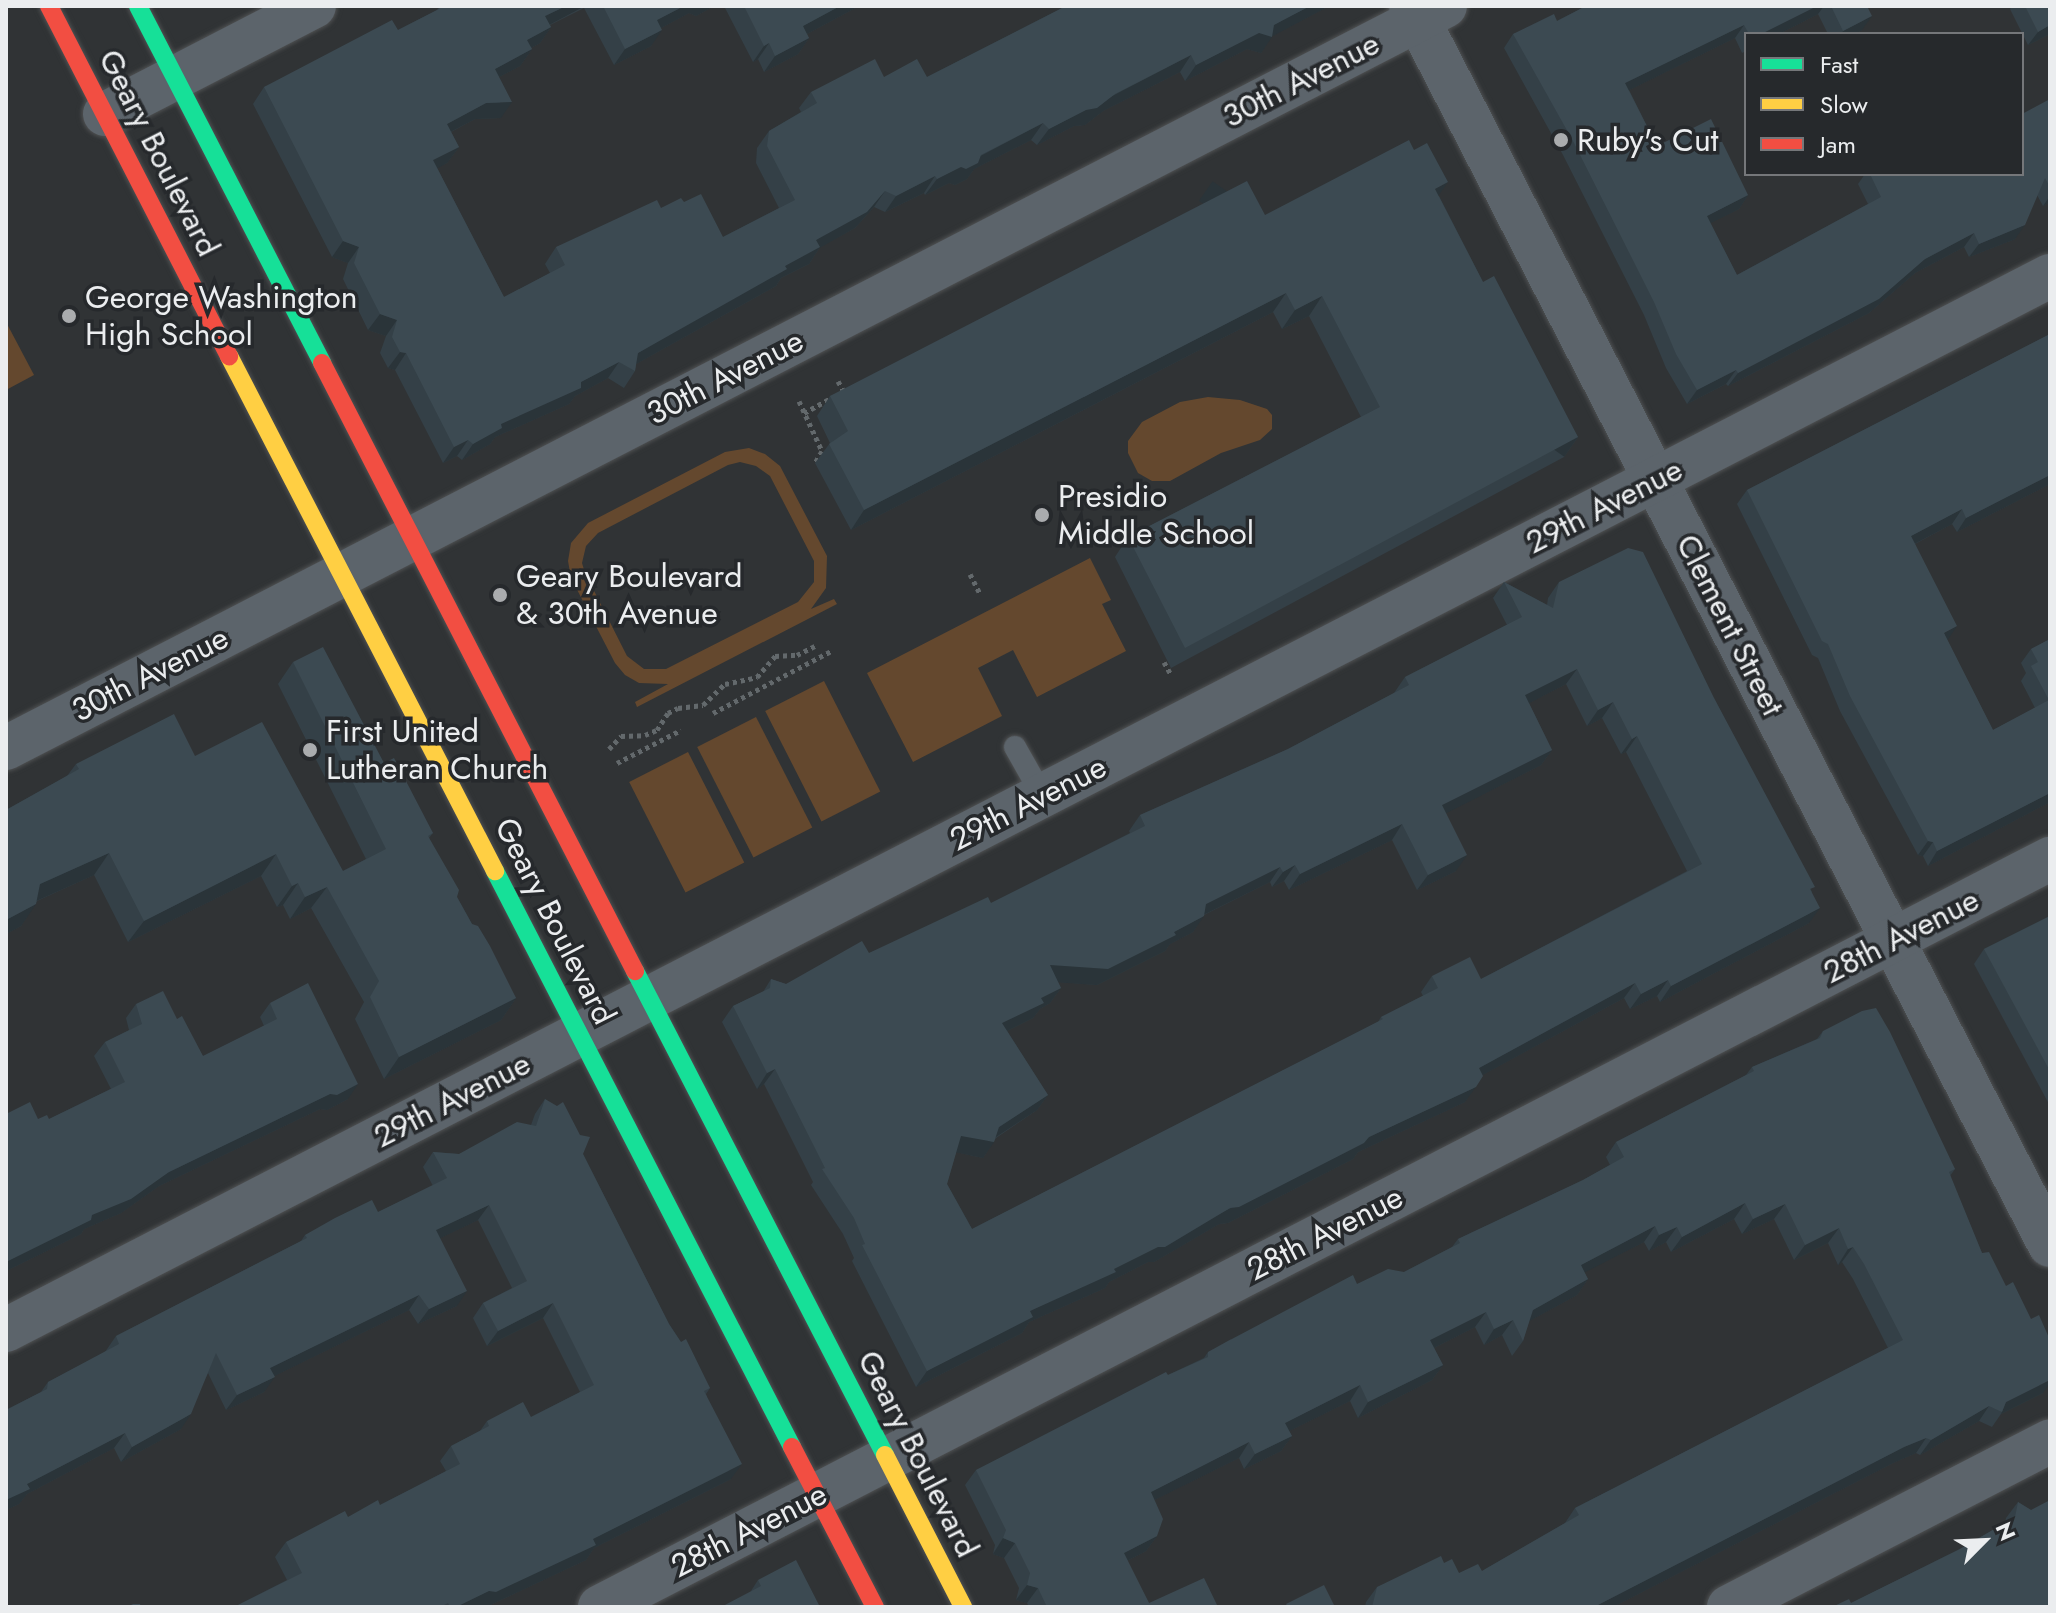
<!DOCTYPE html>
<style>
body{margin:0}
#map{position:relative;width:2056px;height:1613px;overflow:hidden;background:#303335;font-family:Jost,sans-serif}
div>[style]{position:absolute}
[style*='--x']{left:calc(var(--x)*1px);top:calc(var(--y)*1px);width:calc(var(--w)*1px);rotate:calc(var(--a)*1deg)}
.green>*{inset:0;background:#64482e;transform-origin:0 0}
.path>*{height:5px;margin-top:-2.5px;transform-origin:0;background:repeating-linear-gradient(90deg,#63696c 0 4px,transparent 0 8px)}
.roads{filter:drop-shadow(0 0 2px #4f5152) drop-shadow(0 0 2px #4f5152)}
.lane>*{height:22px;margin:-11px;padding:0 11px;transform-origin:11px;border-radius:11px;background:#5c646b}
.street>*{height:44px;margin:-22px;padding:0 22px;transform-origin:22px;border-radius:22px;background:#5c646b}
.fast>*{height:18px;margin:-9px;padding:0 9px;transform-origin:9px;border-radius:9px;background:#16e098}
.slow>*{height:18px;margin:-9px;padding:0 9px;transform-origin:9px;border-radius:9px;background:#ffcf43}
.jam>*{height:18px;margin:-9px;padding:0 9px;transform-origin:9px;border-radius:9px;background:#f24e42}
.wall>*{inset:0;background:#344047}
.shaded-wall>*{inset:0;background:#2a3439;transform-origin:0 0}
.building>*{inset:0;background:#3c4a52}
.dots>*{width:22px;height:22px;translate:-50% -50%;box-sizing:border-box;border:4px solid #26292c;border-radius:50%}
span{translate:-50% -50%;white-space:nowrap;text-align:center;line-height:1.15;-webkit-text-stroke:7px #26292c;paint-order:stroke}
.street-label{font-size:32px;color:#ebedef}
.poi-label{font-size:32px;color:#ebedef}
.left{translate:0 -50%;text-align:left}
.frame{position:absolute;inset:0;border:8px solid #ebedef;pointer-events:none}
.legend{position:absolute;left:1744px;top:32px;width:280px;height:144px;box-sizing:border-box;background:#26292c;border:2px solid #75777a;margin:0;padding:10px 14px;list-style:none;font-size:24px;color:#ebedef}
.legend li{display:flex;align-items:center;gap:16px;height:40px}
.legend b{width:40px;border:2px solid #75777a}
.north{position:absolute;left:1944px;top:1501px;width:80px;height:80px;-webkit-text-stroke:6px #26292c;paint-order:stroke;rotate:66deg;font-size:22px;font-weight:700;line-height:32px;text-align:center;color:#ebedef}
.north::after{content:'';display:block;margin:auto;width:28px;height:36px;background:#ebedef;clip-path:polygon(50% 0,100% 100%,50% 72%,0 100%)}
</style>
<div id="map">
<div class="green">
<div style="clip-path:polygon(6px 322px,34px 375px,6px 390px)"></div>
<div style="clip-path:polygon(1208px 397px,1240px 400px,1267px 409px,1272px 415px,1272px 429px,1260px 440px,1221px 453px,1170px 481px,1152px 481px,1138px 473px,1128px 453px,1128px 441px,1142px 422px,1180px 402px)"></div>
<div style="clip-path:polygon(evenodd,749px 448px,765px 454px,780px 466px,827px 556px,826px 588px,811px 609px,834px 599px,837px 604px,637px 707px,635px 702px,668px 684px,639px 683px,625px 675px,615px 663px,571px 578px,568px 561px,571px 543px,588px 523px,725px 452px,749px 448px,740px 462px,756px 466px,770px 476px,814px 561px,814px 582px,798px 602px,666px 669px,644px 669px,627px 656px,585px 573px,582px 563px,586px 546px,598px 533px,728px 465px,740px 462px)"></div>
<div style="clip-path:polygon(1090px 558px,1111px 600px,1102px 604px,1126px 651px,1037px 697px,1013px 650px,978px 668px,1002px 716px,913px 762px,867px 673px)"></div>
<div style="left:824px;top:681px;width:124px;height:66px;rotate:63deg"></div>
<div style="left:756px;top:717px;width:124px;height:66px;rotate:63deg"></div>
<div style="left:688px;top:752px;width:124px;height:66px;rotate:63deg"></div>
</div>
<div class="path">
<div style="--x:838;--y:381;--w:13;--a:61"></div>
<div style="--x:844;--y:392;--w:4;--a:153"></div>
<div style="--x:799;--y:401;--w:55;--a:65.3"></div>
<div style="--x:822;--y:451;--w:14;--a:120"></div>
<div style="--x:804;--y:413;--w:31;--a:-29"></div>
<div style="--x:970;--y:574;--w:22;--a:63"></div>
<div style="--x:1164;--y:662;--w:13;--a:61"></div>
<div style="--x:713;--y:713;--w:133;--a:-27.7"></div>
<div style="--x:609;--y:749;--w:18;--a:-47"></div>
<div style="--x:621;--y:736;--w:24;--a:-2"></div>
<div style="--x:645;--y:735;--w:13;--a:-23"></div>
<div style="--x:657;--y:730;--w:20;--a:-57"></div>
<div style="--x:668;--y:713;--w:11;--a:-27"></div>
<div style="--x:678;--y:708;--w:25;--a:-7"></div>
<div style="--x:703;--y:705;--w:30;--a:-44"></div>
<div style="--x:725;--y:684;--w:33;--a:-12"></div>
<div style="--x:757;--y:677;--w:28;--a:-49"></div>
<div style="--x:775;--y:656;--w:22;--a:-3"></div>
<div style="--x:797;--y:655;--w:20;--a:-27"></div>
<div style="--x:617;--y:763;--w:72;--a:-27.3"></div>
</div>
<div class="roads">
<div class="lane">
<div style="--x:1015;--y:747;--w:55;--a:60.6"></div>
</div>
<div class="street">
<div style="--x:1411;--y:6;--w:1394;--a:62.72"></div>
<div style="--x:105;--y:114;--w:235;--a:-27.3"></div>
<div style="--x:6;--y:748;--w:1619;--a:-27.28"></div>
<div style="--x:6;--y:1330;--w:2300;--a:-27.28"></div>
<div style="--x:600;--y:1607;--w:1632;--a:-27.29"></div>
<div style="--x:1729;--y:1607;--w:361;--a:-27.3"></div>
</div>
<div class="fast">
<div style="--x:138;--y:6;--w:402;--a:62.7"></div>
<div style="--x:495;--y:871;--w:648;--a:62.72"></div>
<div style="--x:635;--y:971;--w:545;--a:62.68"></div>
</div>
<div class="slow">
<div style="--x:229;--y:356;--w:580;--a:62.68"></div>
<div style="--x:885;--y:1455;--w:171;--a:62.8"></div>
</div>
<div class="jam">
<div style="--x:49;--y:6;--w:394;--a:62.8"></div>
<div style="--x:322;--y:363;--w:684;--a:62.76"></div>
<div style="--x:792;--y:1447;--w:180;--a:62.6"></div>
</div>
</div>
<div class="wall">
<div style="clip-path:polygon(440px 6px,714px 6px,696px 16px,689px 13px,661px 28px,651px 46px,614px 65px,584px 8px,550px 25px,551px 27px,540px 43px,531px 48px,532px 49px,520px 66px,499px 77px,501px 118px,475px 119px,451px 132px,459px 147px,447px 163px,437px 168px,504px 297px,550px 273px,545px 264px,556px 247px,661px 208px,684px 202px,723px 237px,779px 208px,756px 163px,757px 148px,769px 131px,801px 112px,799px 108px,811px 92px,884px 77px,927px 77px,1066px 6px,1329px 6px,1272px 36px,1261px 53px,1247px 49px,1185px 81px,1180px 72px,1103px 111px,1085px 125px,1074px 126px,1037px 145px,1031px 140px,974px 169px,967px 179px,955px 185px,949px 183px,925px 195px,924px 193px,885px 212px,874px 207px,855px 228px,820px 247px,809px 264px,781px 278px,776px 286px,636px 364px,635px 371px,624px 388px,608px 378px,575px 396px,569px 404px,495px 437px,490px 444px,462px 460px,457px 456px,443px 463px,395px 370px,388px 368px,380px 353px,386px 336px,368px 330px,343px 279px,348px 263px,332px 257px,253px 104px,264px 87px,398px 30px,437px 10px)"></div>
<div style="clip-path:polygon(724px 6px,859px 6px,807px 34px,809px 38px,798px 54px,764px 72px,758px 59px,753px 62px)"></div>
<div style="clip-path:polygon(1586px 6px,1867px 6px,1862px 30px,1855px 34px,1828px 34px,1818px 14px,1779px 34px,1746px 34px,1746px 51px,1742px 53px,1735px 38px,1629px 90px,1657px 146px,1748px 195px,1739px 209px,1710px 223px,1737px 275px,1868px 204px,1858px 184px,1865px 174px,2022px 174px,2050px 99px,2050px 202px,2043px 206px,2037px 195px,2015px 239px,1969px 257px,1964px 247px,1915px 273px,1869px 313px,1728px 386px,1726px 384px,1687px 404px,1666px 368px,1644px 315px,1563px 155px,1504px 48px,1513px 34px,1557px 21px)"></div>
<div style="clip-path:polygon(2012px 6px,2050px 6px,2050px 34px,2028px 45px,2010px 9px)"></div>
<div style="clip-path:polygon(1439px 196px,1483px 282px,1578px 437px,1564px 457px,1171px 668px,1115px 557px,1128px 537px,1361px 417px,1309px 316px,1282px 329px,1273px 312px,851px 530px,815px 463px,830px 443px,817px 416px,830px 396px,1265px 215px)"></div>
<div style="clip-path:polygon(2050px 334px,2050px 484px,1957px 532px,1952px 524px,1915px 544px,1947px 640px,1993px 730px,2035px 708px,2021px 681px,2026px 673px,2021px 663px,2031px 649px,2050px 639px,2050px 802px,1928px 866px,1923px 856px,1918px 855px,1840px 711px,1818px 658px,1812px 655px,1737px 504px,1747px 490px)"></div>
<div style="clip-path:polygon(evenodd,1504px 582px,1547px 605px,1548px 598px,1559px 582px,1714px 698px,1812px 892px,1809px 923px,1660px 1002px,1657px 996px,1630px 1009px,1624px 998px,1482px 1075px,1465px 1102px,1358px 1152px,1353px 1159px,1228px 1223px,1219px 1224px,1154px 1262px,1148px 1262px,1109px 1282px,1105px 1288px,1029px 1322px,1022px 1333px,916px 1387px,852px 1261px,854px 1258px,843px 1234px,811px 1185px,813px 1182px,764px 1084px,757px 1089px,722px 1022px,733px 1006px,763px 992px,771px 979px,786px 984px,869px 953px,991px 903px,1130px 833px,1129px 831px,1140px 815px,1288px 749px,1394px 693px,1405px 677px,1507px 625px,1493px 598px,1504px 582px,1566px 684px,1587px 726px,1602px 718px,1621px 754px,1626px 752px,1687px 871px,1481px 979px,1432px 976px,1421px 992px,1423px 996px,1381px 1017px,1378px 1022px,972px 1229px,947px 1184px,956px 1152px,983px 1158px,996px 1138px,1037px 1110px,1048px 1095px,1007px 1031px,1033px 1018px,1040px 1009px,1050px 1003px,1061px 988px,1058px 982px,1097px 985px,1165px 951px,1170px 944px,1193px 932px,1204px 915px,1270px 882px,1272px 887px,1284px 881px,1289px 890px,1392px 840px,1417px 890px,1456px 871px,1446px 813px,1541px 765px,1552px 750px,1529px 703px,1566px 684px)"></div>
<div style="clip-path:polygon(293px 662px,384px 763px,433px 833px,429px 838px,457px 897px,472px 924px,516px 998px,501px 1020px,384px 1079px,355px 1019px,364px 1002px,311px 908px,290px 919px,283px 905px,277px 907px,261px 876px,128px 942px,94px 875px,37px 901px,21px 926px,6px 934px,6px 810px,67px 776px,76px 764px,195px 756px,343px 871px,366px 859px,278px 684px)"></div>
<div style="clip-path:polygon(2050px 916px,2050px 1106px,1974px 964px,1984px 949px)"></div>
<div style="clip-path:polygon(270px 1003px,348px 1099px,327px 1110px,320px 1109px,159px 1186px,121px 1213px,84px 1229px,81px 1234px,6px 1271px,6px 1114px,38px 1119px,49px 1119px,111px 1089px,94px 1056px,105px 1042px,129px 1030px,126px 1018px,136px 1004px,177px 1019px,203px 1056px,264px 1026px,260px 1017px)"></div>
<div style="clip-path:polygon(1823px 1031px,1955px 1169px,1950px 1176px,1982px 1253px,2043px 1393px,2001px 1414px,1992px 1427px,1979px 1421px,1920px 1455px,1916px 1453px,1893px 1463px,1613px 1607px,1365px 1607px,1366px 1602px,1377px 1587px,1444px 1563px,1459px 1573px,1482px 1571px,1565px 1523px,1575px 1508px,1888px 1348px,1853px 1279px,1842px 1262px,1838px 1265px,1828px 1243px,1794px 1260px,1774px 1219px,1742px 1234px,1734px 1219px,1671px 1252px,1666px 1242px,1649px 1251px,1644px 1242px,1584px 1272px,1588px 1279px,1577px 1295px,1529px 1321px,1523px 1341px,1512px 1356px,1502px 1335px,1484px 1345px,1475px 1327px,1434px 1348px,1443px 1365px,1432px 1380px,1358px 1418px,1350px 1401px,1289px 1431px,1292px 1436px,1281px 1451px,1244px 1469px,1239px 1458px,1154px 1500px,1157px 1536px,1146px 1551px,1127px 1561px,1149px 1603px,1218px 1607px,1029px 1607px,1027px 1603px,1016px 1600px,1019px 1588px,1004px 1558px,993px 1554px,995px 1545px,965px 1485px,976px 1470px,1168px 1375px,1204px 1358px,1208px 1352px,1357px 1284px,1404px 1272px,1452px 1247px,1458px 1239px,1583px 1180px,1610px 1165px,1606px 1157px,1616px 1142px,1746px 1075px,1752px 1067px,1817px 1039px)"></div>
<div style="clip-path:polygon(545px 1099px,583px 1154px,669px 1324px,710px 1388px,706px 1394px,731px 1479px,594px 1548px,586px 1560px,486px 1607px,478px 1606px,475px 1607px,234px 1607px,287px 1580px,275px 1557px,286px 1542px,348px 1517px,380px 1505px,446px 1471px,440px 1461px,451px 1446px,480px 1431px,487px 1421px,531px 1417px,580px 1392px,543px 1318px,487px 1346px,473px 1318px,483px 1303px,512px 1288px,478px 1220px,440px 1238px,457px 1306px,418px 1324px,409px 1310px,274px 1376px,264px 1392px,226px 1410px,208px 1373px,181px 1429px,121px 1462px,114px 1448px,27px 1494px,19px 1504px,6px 1510px,6px 1410px,41px 1392px,48px 1382px,105px 1352px,116px 1336px,301px 1241px,305px 1235px,378px 1212px,433px 1186px,423px 1167px,433px 1152px,459px 1154px,531px 1125px,535px 1114px)"></div>
<div style="clip-path:polygon(2018px 1502px,2031px 1510px,2050px 1607px,1851px 1603px,1960px 1549px,2005px 1523px,2006px 1518px)"></div>
<div style="clip-path:polygon(758px 1580px,820px 1607px,751px 1591px)"></div>
</div>
<div class="shaded-wall">
<div style="clip-path:polygon(566px 6px,585px 6px,534px 33px,545px 16px)"></div>
<div style="clip-path:polygon(684px 6px,714px 6px,696px 16px,689px 13px,646px 36px,657px 20px)"></div>
<div style="clip-path:polygon(840px 6px,859px 6px,792px 42px,803px 26px)"></div>
<div style="clip-path:polygon(1310px 6px,1329px 6px,1271px 37px,1272px 37px,1261px 53px,1247px 49px,1185px 81px,1196px 65px)"></div>
<div style="clip-path:polygon(1817px 6px,1824px 6px,1818px 14px,1779px 34px,1761px 34px)"></div>
<div style="clip-path:polygon(1872px 16px,1862px 30px,1855px 34px,1841px 34px,1843px 31px)"></div>
<div style="clip-path:polygon(1744px 25px,1735px 38px,1615px 97px,1625px 83px)"></div>
<div style="clip-path:polygon(2050px 25px,2050px 34px,2028px 45px,2038px 32px)"></div>
<div style="clip-path:polygon(551px 27px,540px 43px,516px 56px,527px 40px)"></div>
<div style="clip-path:polygon(662px 30px,651px 46px,614px 65px,625px 49px)"></div>
<div style="clip-path:polygon(809px 38px,798px 54px,764px 72px,775px 56px)"></div>
<div style="clip-path:polygon(769px 43px,758px 59px,753px 62px,764px 46px)"></div>
<div style="clip-path:polygon(532px 49px,520px 66px,484px 85px,495px 69px)"></div>
<div style="clip-path:polygon(1191px 55px,1180px 72px,1103px 111px,1085px 125px,1074px 126px,1037px 145px,1049px 129px)"></div>
<div style="clip-path:polygon(512px 102px,501px 118px,475px 119px,435px 140px,447px 124px,486px 103px)"></div>
<div style="clip-path:polygon(1043px 123px,1031px 140px,974px 169px,967px 179px,955px 185px,949px 183px,925px 195px,937px 179px)"></div>
<div style="clip-path:polygon(459px 147px,447px 163px,422px 177px,433px 160px)"></div>
<div style="clip-path:polygon(935px 176px,924px 193px,885px 212px,896px 196px)"></div>
<div style="clip-path:polygon(1448px 182px,1434px 202px,1435px 189px)"></div>
<div style="clip-path:polygon(885px 191px,874px 207px,855px 228px,816px 250px,820px 247px,809px 264px,781px 278px,776px 286px,629px 368px,638px 353px,785px 266px,816px 240px)"></div>
<div style="clip-path:polygon(1748px 195px,1739px 209px,1697px 230px,1707px 216px)"></div>
<div style="clip-path:polygon(2050px 196px,2050px 202px,2043px 206px)"></div>
<div style="clip-path:polygon(2025px 225px,2015px 239px,1969px 257px,1979px 244px)"></div>
<div style="clip-path:polygon(1974px 233px,1964px 247px,1915px 273px,1869px 313px,1728px 386px,1738px 373px,1925px 259px)"></div>
<div style="clip-path:polygon(343px 241px,359px 247px,348px 263px,332px 257px)"></div>
<div style="clip-path:polygon(1286px 293px,1273px 312px,851px 530px,864px 510px)"></div>
<div style="clip-path:polygon(1322px 296px,1309px 316px,1282px 329px,1295px 310px)"></div>
<div style="clip-path:polygon(380px 314px,397px 320px,386px 336px,368px 330px)"></div>
<div style="clip-path:polygon(400px 352px,406px 353px,395px 370px,388px 368px)"></div>
<div style="clip-path:polygon(619px 362px,608px 378px,575px 396px,569px 404px,495px 437px,490px 444px,462px 460px,473px 444px,501px 424px)"></div>
<div style="clip-path:polygon(1736px 370px,1726px 384px,1687px 404px,1697px 390px)"></div>
<div style="left:1578px;top:437px;width:24px;height:446px;rotate:125deg"></div>
<div style="clip-path:polygon(468px 440px,457px 456px,443px 463px,454px 447px)"></div>
<div style="clip-path:polygon(2050px 475px,2050px 484px,1957px 532px,1966px 518px)"></div>
<div style="clip-path:polygon(1962px 509px,1952px 524px,1901px 551px,1911px 536px)"></div>
<div style="clip-path:polygon(1957px 626px,1947px 641px,1944px 633px)"></div>
<div style="clip-path:polygon(1577px 669px,1566px 684px,1514px 711px,1525px 695px)"></div>
<div style="clip-path:polygon(1613px 702px,1602px 718px,1587px 726px,1598px 710px)"></div>
<div style="clip-path:polygon(1637px 736px,1626px 752px,1621px 754px,1632px 739px)"></div>
<div style="clip-path:polygon(1552px 750px,1541px 765px,1431px 821px,1442px 805px)"></div>
<div style="clip-path:polygon(2050px 793px,2050px 802px,1928px 866px,1937px 851px)"></div>
<div style="clip-path:polygon(1402px 824px,1392px 840px,1289px 890px,1300px 874px)"></div>
<div style="clip-path:polygon(1928px 841px,1933px 842px,1923px 856px,1918px 855px)"></div>
<div style="clip-path:polygon(109px 853px,94px 875px,25px 906px,40px 884px)"></div>
<div style="clip-path:polygon(276px 854px,261px 876px,128px 942px,144px 921px)"></div>
<div style="clip-path:polygon(1467px 855px,1456px 871px,1417px 890px,1428px 875px)"></div>
<div style="clip-path:polygon(1295px 865px,1284px 881px,1272px 887px,1283px 872px)"></div>
<div style="clip-path:polygon(1280px 867px,1270px 882px,1195px 919px,1206px 904px)"></div>
<div style="clip-path:polygon(298px 883px,283px 905px,277px 907px,292px 886px)"></div>
<div style="clip-path:polygon(327px 887px,311px 908px,290px 919px,305px 897px)"></div>
<div style="clip-path:polygon(36px 904px,21px 926px,6px 934px,6px 920px)"></div>
<div style="clip-path:polygon(1820px 908px,1809px 923px,1660px 1002px,1671px 986px)"></div>
<div style="clip-path:polygon(1204px 916px,1193px 932px,1170px 944px,1165px 951px,1097px 985px,1039px 981px,1050px 965px,1174px 932px)"></div>
<div style="clip-path:polygon(1668px 980px,1657px 996px,1630px 1009px,1641px 994px)"></div>
<div style="clip-path:polygon(1635px 983px,1624px 998px,1468px 1083px,1479px 1068px)"></div>
<div style="clip-path:polygon(1061px 988px,1050px 1003px,1040px 1009px,1033px 1018px,991px 1039px,1002px 1023px,1041px 998px)"></div>
<div style="clip-path:polygon(516px 998px,501px 1020px,384px 1079px,399px 1057px)"></div>
<div style="clip-path:polygon(775px 1069px,764px 1084px,757px 1089px,767px 1073px)"></div>
<div style="clip-path:polygon(358px 1084px,348px 1099px,327px 1110px,320px 1109px,159px 1186px,121px 1213px,84px 1229px,81px 1234px,6px 1271px,6px 1262px,169px 1172px,330px 1094px)"></div>
<div style="clip-path:polygon(1476px 1087px,1465px 1102px,1358px 1152px,1353px 1159px,1228px 1223px,1219px 1224px,1154px 1262px,1148px 1262px,1109px 1282px,1105px 1288px,1029px 1322px,1022px 1333px,916px 1387px,927px 1371px,1030px 1311px,1369px 1137px)"></div>
<div style="clip-path:polygon(1048px 1095px,1037px 1110px,990px 1141px,994px 1142px,983px 1158px,950px 1151px,961px 1136px,999px 1127px)"></div>
<div style="clip-path:polygon(1745px 1203px,1734px 1219px,1671px 1252px,1682px 1237px)"></div>
<div style="clip-path:polygon(1785px 1204px,1774px 1219px,1742px 1234px,1753px 1219px)"></div>
<div style="clip-path:polygon(489px 1205px,478px 1220px,426px 1245px,436px 1230px)"></div>
<div style="clip-path:polygon(1655px 1226px,1644px 1242px,1570px 1280px,1581px 1265px)"></div>
<div style="clip-path:polygon(1677px 1227px,1666px 1242px,1649px 1251px,1659px 1235px)"></div>
<div style="clip-path:polygon(1839px 1228px,1828px 1243px,1794px 1260px,1805px 1245px)"></div>
<div style="clip-path:polygon(1853px 1247px,1842px 1262px,1838px 1265px,1848px 1249px)"></div>
<div style="clip-path:polygon(1588px 1279px,1577px 1295px,1522px 1325px,1533px 1310px)"></div>
<div style="clip-path:polygon(467px 1291px,457px 1306px,418px 1324px,429px 1309px)"></div>
<div style="clip-path:polygon(419px 1295px,409px 1310px,260px 1383px,270px 1368px)"></div>
<div style="clip-path:polygon(553px 1303px,543px 1318px,487px 1346px,498px 1331px)"></div>
<div style="clip-path:polygon(1486px 1312px,1475px 1327px,1420px 1355px,1430px 1340px)"></div>
<div style="clip-path:polygon(1513px 1320px,1502px 1335px,1484px 1345px,1494px 1329px)"></div>
<div style="clip-path:polygon(1443px 1365px,1432px 1380px,1358px 1418px,1368px 1402px)"></div>
<div style="clip-path:polygon(275px 1377px,264px 1392px,226px 1410px,237px 1395px)"></div>
<div style="clip-path:polygon(2050px 1380px,2050px 1383px,2043px 1393px,2001px 1414px,2006px 1402px)"></div>
<div style="clip-path:polygon(1360px 1385px,1350px 1401px,1275px 1438px,1285px 1423px)"></div>
<div style="clip-path:polygon(1989px 1406px,1979px 1421px,1920px 1455px,1931px 1440px)"></div>
<div style="clip-path:polygon(191px 1414px,181px 1429px,121px 1462px,132px 1447px)"></div>
<div style="clip-path:polygon(125px 1433px,114px 1448px,27px 1494px,19px 1504px,6px 1510px,6px 1500px,27px 1484px)"></div>
<div style="clip-path:polygon(1292px 1436px,1281px 1451px,1244px 1469px,1255px 1454px)"></div>
<div style="clip-path:polygon(1926px 1438px,1916px 1453px,1893px 1463px,1613px 1607px,1594px 1607px,1904px 1447px)"></div>
<div style="clip-path:polygon(1249px 1442px,1239px 1458px,1140px 1507px,1151px 1492px)"></div>
<div style="clip-path:polygon(742px 1464px,731px 1479px,594px 1548px,586px 1560px,486px 1607px,478px 1606px,475px 1607px,456px 1607px)"></div>
<div style="clip-path:polygon(1157px 1536px,1146px 1551px,1113px 1568px,1124px 1553px)"></div>
<div style="clip-path:polygon(1003px 1538px,1015px 1543px,1004px 1558px,993px 1554px)"></div>
<div style="clip-path:polygon(1027px 1585px,1038px 1588px,1027px 1603px,1016px 1600px)"></div>
</div>
<div class="building">
<div style="clip-path:polygon(441px 6px,566px 6px,545px 16px,551px 27px,527px 40px,532px 49px,495px 69px,512px 102px,486px 103px,447px 124px,459px 147px,433px 160px,504px 297px,565px 265px,556px 247px,657px 200px,661px 208px,681px 198px,684px 202px,701px 194px,723px 237px,795px 200px,767px 146px,769px 131px,817px 103px,811px 92px,875px 59px,884px 77px,917px 59px,927px 77px,1066px 6px,1310px 6px,1274px 25px,1272px 37px,1259px 33px,1196px 65px,1191px 55px,1115px 94px,1097px 108px,1086px 110px,1049px 129px,1043px 123px,981px 155px,978px 163px,966px 169px,961px 167px,937px 179px,935px 176px,896px 196px,885px 191px,867px 212px,816px 240px,820px 247px,785px 266px,787px 269px,638px 353px,635px 371px,619px 362px,581px 382px,581px 388px,501px 424px,502px 428px,473px 444px,468px 440px,454px 447px,406px 353px,400px 352px,392px 337px,397px 320px,380px 314px,354px 263px,359px 247px,343px 241px,264px 87px,392px 20px,398px 30px,439px 9px)"></div>
<div style="clip-path:polygon(603px 6px,684px 6px,657px 20px,662px 30px,625px 49px)"></div>
<div style="clip-path:polygon(744px 6px,840px 6px,803px 26px,809px 38px,775px 56px,769px 43px,764px 46px)"></div>
<div style="clip-path:polygon(1586px 6px,1817px 6px,1761px 34px,1749px 34px,1744px 25px,1625px 83px,1657px 146px,1711px 119px,1748px 195px,1707px 216px,1737px 275px,1881px 197px,1870px 174px,2022px 174px,2022px 114px,2050px 99px,2050px 187px,2045px 178px,2025px 225px,1979px 244px,1974px 233px,1925px 259px,1879px 299px,1738px 373px,1736px 370px,1697px 390px,1676px 354px,1654px 302px,1573px 141px,1513px 34px,1554px 14px,1557px 21px)"></div>
<div style="clip-path:polygon(1831px 6px,1867px 6px,1872px 16px,1843px 31px)"></div>
<div style="clip-path:polygon(2025px 6px,2050px 6px,2050px 25px,2038px 32px)"></div>
<div style="clip-path:polygon(1409px 140px,1414px 150px,1427px 143px,1448px 182px,1435px 189px,1483px 282px,1494px 276px,1578px 437px,1185px 648px,1128px 537px,1380px 407px,1322px 296px,1295px 310px,1286px 293px,864px 510px,829px 444px,848px 431px,830px 396px,1247px 181px,1265px 215px)"></div>
<div style="clip-path:polygon(2050px 334px,2050px 475px,1966px 518px,1962px 509px,1911px 536px,1957px 626px,1944px 633px,1993px 730px,2049px 700px,2031px 666px,2038px 662px,2031px 649px,2050px 639px,2050px 793px,1937px 851px,1933px 842px,1928px 841px,1850px 696px,1828px 644px,1822px 641px,1747px 490px)"></div>
<div style="clip-path:polygon(evenodd,1628px 548px,1643px 552px,1714px 698px,1815px 887px,1810px 889px,1820px 908px,1671px 986px,1668px 980px,1641px 994px,1635px 983px,1479px 1068px,1483px 1076px,1476px 1087px,1369px 1137px,1364px 1143px,1239px 1207px,1230px 1208px,1165px 1247px,1158px 1247px,1114px 1269px,1116px 1272px,1030px 1311px,1033px 1317px,927px 1371px,862px 1245px,865px 1244px,854px 1218px,822px 1169px,825px 1168px,775px 1069px,767px 1073px,733px 1006px,770px 988px,771px 979px,786px 984px,862px 941px,869px 953px,988px 897px,991px 903px,1145px 826px,1140px 815px,1288px 749px,1409px 685px,1405px 677px,1522px 617px,1504px 582px,1553px 608px,1559px 582px,1628px 548px,1577px 669px,1598px 710px,1613px 702px,1632px 739px,1637px 736px,1702px 864px,1481px 979px,1470px 957px,1432px 976px,1438px 988px,1381px 1017px,1383px 1019px,972px 1229px,947px 1184px,961px 1136px,994px 1142px,999px 1127px,1048px 1095px,1002px 1023px,1044px 1003px,1041px 998px,1061px 988px,1050px 965px,1108px 969px,1176px 935px,1174px 932px,1204px 916px,1206px 904px,1280px 867px,1283px 872px,1295px 865px,1300px 874px,1402px 824px,1428px 875px,1467px 855px,1442px 805px,1552px 750px,1525px 695px,1577px 669px)"></div>
<div style="clip-path:polygon(323px 647px,384px 763px,394px 758px,433px 833px,428px 836px,459px 890px,457px 897px,472px 924px,478px 926px,490px 946px,516px 998px,399px 1057px,370px 997px,379px 981px,327px 887px,305px 897px,298px 883px,292px 886px,276px 854px,144px 921px,109px 853px,40px 884px,36px 904px,6px 920px,6px 810px,79px 769px,76px 764px,174px 714px,195px 756px,262px 722px,343px 871px,386px 849px,293px 662px)"></div>
<div style="clip-path:polygon(2050px 916px,2050px 1071px,1984px 949px)"></div>
<div style="clip-path:polygon(308px 983px,358px 1084px,337px 1095px,330px 1094px,169px 1172px,131px 1199px,92px 1215px,91px 1220px,6px 1262px,6px 1114px,30px 1102px,38px 1119px,47px 1115px,49px 1119px,125px 1082px,105px 1042px,142px 1024px,136px 1004px,163px 991px,177px 1019px,182px 1016px,203px 1056px,277px 1019px,270px 1003px)"></div>
<div style="clip-path:polygon(1876px 1008px,1890px 1032px,1955px 1169px,1949px 1172px,1982px 1253px,1989px 1252px,2006px 1286px,2013px 1282px,2031px 1319px,2039px 1315px,2050px 1340px,2050px 1380px,2006px 1402px,2002px 1412px,1989px 1406px,1931px 1440px,1926px 1438px,1904px 1447px,1594px 1607px,1372px 1607px,1377px 1587px,1441px 1556px,1444px 1563px,1452px 1559px,1459px 1573px,1478px 1564px,1482px 1571px,1579px 1515px,1575px 1508px,1903px 1340px,1864px 1264px,1853px 1247px,1848px 1249px,1839px 1228px,1805px 1245px,1785px 1204px,1753px 1219px,1745px 1203px,1682px 1237px,1677px 1227px,1659px 1235px,1655px 1226px,1581px 1265px,1588px 1279px,1533px 1310px,1523px 1341px,1513px 1320px,1494px 1329px,1486px 1312px,1430px 1340px,1443px 1365px,1368px 1402px,1360px 1385px,1285px 1423px,1292px 1436px,1255px 1454px,1249px 1442px,1151px 1492px,1163px 1519px,1157px 1536px,1124px 1553px,1149px 1603px,1204px 1578px,1218px 1607px,1047px 1607px,1038px 1588px,1027px 1585px,1030px 1573px,1015px 1543px,1003px 1538px,1006px 1530px,976px 1470px,1166px 1372px,1168px 1375px,1208px 1357px,1208px 1352px,1226px 1342px,1353px 1275px,1357px 1284px,1388px 1269px,1404px 1272px,1460px 1243px,1458px 1239px,1583px 1180px,1624px 1157px,1616px 1142px,1754px 1071px,1752px 1067px,1820px 1038px,1823px 1031px,1862px 1011px)"></div>
<div style="clip-path:polygon(545px 1099px,557px 1106px,563px 1102px,580px 1135px,590px 1137px,583px 1154px,669px 1324px,681px 1342px,686px 1339px,710px 1388px,704px 1391px,742px 1464px,593px 1539px,596px 1545px,496px 1592px,489px 1591px,456px 1607px,450px 1607px,448px 1603px,440px 1607px,234px 1607px,302px 1573px,286px 1542px,345px 1511px,348px 1517px,378px 1500px,380px 1505px,460px 1464px,451px 1446px,489px 1426px,487px 1421px,523px 1402px,531px 1417px,594px 1385px,553px 1303px,498px 1331px,483px 1303px,527px 1281px,489px 1205px,436px 1230px,467px 1291px,429px 1309px,419px 1295px,270px 1368px,275px 1377px,237px 1395px,216px 1353px,191px 1414px,132px 1447px,125px 1433px,27px 1484px,30px 1489px,6px 1500px,6px 1410px,47px 1389px,48px 1382px,119px 1344px,116px 1336px,307px 1238px,305px 1235px,335px 1218px,372px 1200px,378px 1212px,447px 1178px,433px 1152px,459px 1154px,517px 1122px,536px 1126px)"></div>
<div style="clip-path:polygon(2050px 1500px,2050px 1607px,1832px 1607px,1849px 1599px,1851px 1603px,1960px 1549px,2015px 1517px,2018px 1502px,2031px 1510px)"></div>
<div style="clip-path:polygon(796px 1560px,820px 1607px,721px 1607px,761px 1586px,758px 1580px)"></div>
<div style="clip-path:polygon(1324px 1585px,1335px 1607px,1288px 1607px,1286px 1604px)"></div>
<div style="clip-path:polygon(133px 1604px,140px 1604px,141px 1607px,127px 1607px)"></div>
</div>
<div class="dots">
<div style="left:1561px;top:140px;background:#aaacae"></div>
<div style="left:69px;top:316px;background:#aaacae"></div>
<div style="left:1042px;top:515px;background:#aaacae"></div>
<div style="left:500px;top:595px;background:#aaacae"></div>
<div style="left:310px;top:750px;background:#aaacae"></div>
</div>
<div class="street-label">
<span style="left:1301px;top:80px;rotate:-27deg">30th Avenue</span>
<span style="left:159px;top:153px;rotate:63deg">Geary Boulevard</span>
<span style="left:725px;top:377px;rotate:-27deg">30th Avenue</span>
<span style="left:1604px;top:506px;rotate:-27deg">29th Avenue</span>
<span style="left:1730px;top:625px;rotate:63deg">Clement Street</span>
<span style="left:150px;top:674px;rotate:-27deg">30th Avenue</span>
<span style="left:1028px;top:803px;rotate:-27deg">29th Avenue</span>
<span style="left:555px;top:921px;rotate:63deg">Geary Boulevard</span>
<span style="left:1901px;top:936px;rotate:-27deg">28th Avenue</span>
<span style="left:452px;top:1100px;rotate:-27deg">29th Avenue</span>
<span style="left:1325px;top:1233px;rotate:-27deg">28th Avenue</span>
<span style="left:918px;top:1454px;rotate:63deg">Geary Boulevard</span>
<span style="left:749px;top:1530px;rotate:-27deg">28th Avenue</span>
</div>
<div class="poi-label">
<span class="left" style="left:1577px;top:140px">Ruby's Cut</span>
<span class="left" style="left:85px;top:316px">George Washington<br>High School</span>
<span class="left" style="left:1058px;top:515px">Presidio<br>Middle School</span>
<span class="left" style="left:516px;top:595px">Geary Boulevard<br>&amp; 30th Avenue</span>
<span class="left" style="left:326px;top:750px">First United<br>Lutheran Church</span>
</div>
<div class="frame"></div>
<ul class="legend">
<li><b style="height:10px;background:#16e098"></b>Fast</li>
<li><b style="height:10px;background:#ffcf43"></b>Slow</li>
<li><b style="height:10px;background:#f24e42"></b>Jam</li>
</ul>
<div class="north">N</div>
</div>
